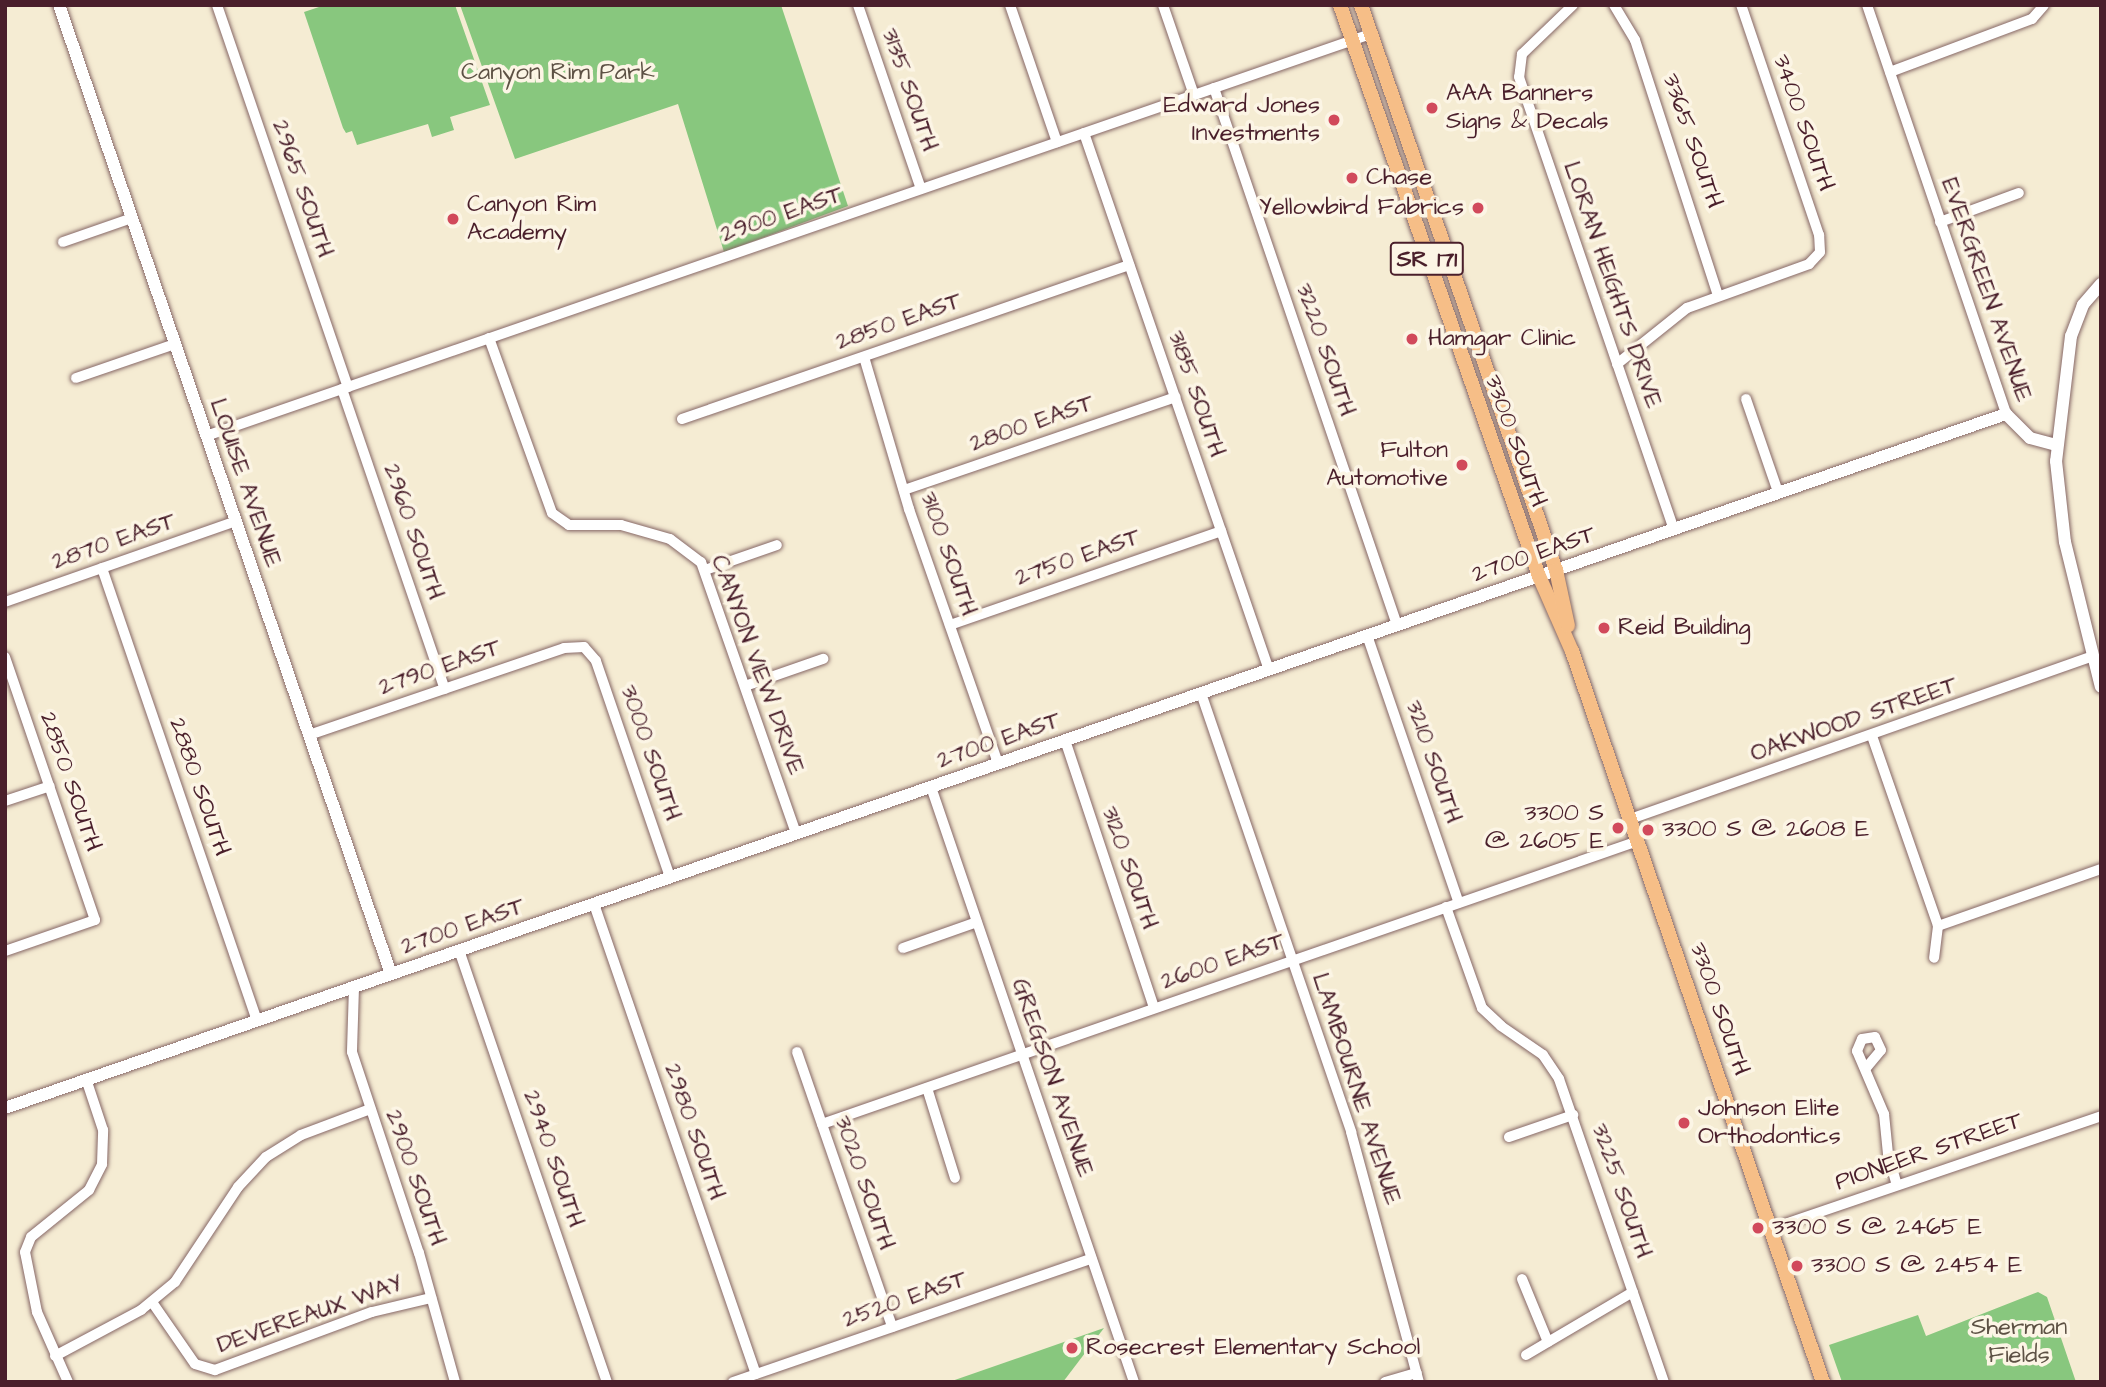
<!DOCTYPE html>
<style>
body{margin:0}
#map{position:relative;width:2106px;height:1387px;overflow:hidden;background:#f5ecd3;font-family:"Architects Daughter",sans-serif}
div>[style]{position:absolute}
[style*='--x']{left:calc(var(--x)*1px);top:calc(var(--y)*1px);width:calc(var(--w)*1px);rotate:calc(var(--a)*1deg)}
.green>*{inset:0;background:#88c77e}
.roads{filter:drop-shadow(0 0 2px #866766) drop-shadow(0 0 2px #866766)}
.minor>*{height:10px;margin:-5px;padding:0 5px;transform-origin:5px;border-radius:5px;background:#fff}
.tertiary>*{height:12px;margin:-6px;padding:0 6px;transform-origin:6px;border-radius:6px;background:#fff}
.primary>*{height:14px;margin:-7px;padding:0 7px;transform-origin:7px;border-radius:7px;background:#f6be87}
.dots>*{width:19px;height:19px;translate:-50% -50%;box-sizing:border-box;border:4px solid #fcf5e5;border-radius:50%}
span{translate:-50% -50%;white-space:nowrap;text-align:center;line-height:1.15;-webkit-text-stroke:7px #fcf5e5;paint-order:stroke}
.shield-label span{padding:2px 5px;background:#fcf5e5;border:2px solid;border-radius:5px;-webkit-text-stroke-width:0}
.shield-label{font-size:23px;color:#4a1f2b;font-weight:700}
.park-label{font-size:24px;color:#5d5144}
.street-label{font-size:24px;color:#4a1f2b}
.poi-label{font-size:24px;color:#4a1f2b}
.left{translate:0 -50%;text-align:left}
.right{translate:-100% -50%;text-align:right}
.frame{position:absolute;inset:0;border:7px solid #4a1f2b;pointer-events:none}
</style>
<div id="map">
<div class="green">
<div style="clip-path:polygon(325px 5px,455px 5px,490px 105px,450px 117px,454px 130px,432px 137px,428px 124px,357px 145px,352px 131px,346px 133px,343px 128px,304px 12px)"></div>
<div style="clip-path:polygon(460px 5px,781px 5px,848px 206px,724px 252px,678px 104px,515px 159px)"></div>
<div style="clip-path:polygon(2038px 1292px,2047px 1297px,2076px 1382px,1842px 1382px,1829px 1345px,1918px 1315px,1926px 1336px)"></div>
<div style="clip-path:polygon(1104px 1328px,1063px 1382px,949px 1382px)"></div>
</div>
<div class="roads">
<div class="minor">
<div style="--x:217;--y:5;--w:404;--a:71.1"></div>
<div style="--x:858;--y:5;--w:194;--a:71.1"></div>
<div style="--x:1010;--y:5;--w:145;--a:71.1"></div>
<div style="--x:1163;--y:5;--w:95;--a:71"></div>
<div style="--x:1573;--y:5;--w:71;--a:136.1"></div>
<div style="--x:1522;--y:54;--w:23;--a:97"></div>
<div style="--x:1519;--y:77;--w:477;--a:71.1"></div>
<div style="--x:1614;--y:5;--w:41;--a:59"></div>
<div style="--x:1635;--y:40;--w:269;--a:72"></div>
<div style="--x:1867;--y:5;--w:432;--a:71.2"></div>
<div style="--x:1890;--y:72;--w:152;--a:-20.5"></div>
<div style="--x:2032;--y:19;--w:18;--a:-49"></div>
<div style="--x:1214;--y:88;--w:567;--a:71.18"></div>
<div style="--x:1084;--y:133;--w:568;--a:70.99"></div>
<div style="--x:1940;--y:222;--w:84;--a:-20.2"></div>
<div style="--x:63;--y:242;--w:73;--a:-19.2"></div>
<div style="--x:489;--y:338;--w:186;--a:70.2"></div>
<div style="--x:552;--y:513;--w:21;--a:35"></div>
<div style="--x:569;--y:525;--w:52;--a:0"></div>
<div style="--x:621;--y:525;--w:51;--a:15.9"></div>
<div style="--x:670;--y:539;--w:39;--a:37"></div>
<div style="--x:701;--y:562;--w:288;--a:70.7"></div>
<div style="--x:864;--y:357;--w:159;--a:73.5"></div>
<div style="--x:909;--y:509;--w:269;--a:70.7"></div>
<div style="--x:1617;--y:364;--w:90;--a:-38.7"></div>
<div style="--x:1687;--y:308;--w:130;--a:-19.8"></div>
<div style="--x:1809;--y:264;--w:16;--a:-47"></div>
<div style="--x:1820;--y:252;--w:17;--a:-93"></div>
<div style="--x:1819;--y:235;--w:243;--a:-108.7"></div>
<div style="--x:76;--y:378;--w:105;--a:-19"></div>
<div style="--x:342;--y:389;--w:317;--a:71.1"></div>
<div style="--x:1746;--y:399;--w:98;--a:71"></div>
<div style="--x:682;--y:419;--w:473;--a:-19"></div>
<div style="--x:206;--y:436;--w:1232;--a:-19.04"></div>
<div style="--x:904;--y:490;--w:287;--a:-18.9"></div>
<div style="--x:102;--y:568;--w:478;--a:71.1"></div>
<div style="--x:705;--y:570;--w:76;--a:-19.1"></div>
<div style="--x:5;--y:602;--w:245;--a:-19.3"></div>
<div style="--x:950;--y:625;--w:287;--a:-19.1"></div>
<div style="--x:1367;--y:635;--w:283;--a:71.1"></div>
<div style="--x:5;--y:657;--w:278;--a:71.1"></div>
<div style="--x:95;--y:920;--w:95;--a:161"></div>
<div style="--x:745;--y:686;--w:83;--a:-19.1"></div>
<div style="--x:1201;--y:693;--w:464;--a:71.1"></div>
<div style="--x:1351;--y:1132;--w:259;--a:74.8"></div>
<div style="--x:309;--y:735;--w:269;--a:-18.8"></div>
<div style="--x:564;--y:648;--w:20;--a:-3"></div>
<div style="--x:584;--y:647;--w:18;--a:49"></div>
<div style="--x:596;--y:661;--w:228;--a:71.1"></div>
<div style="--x:1872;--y:736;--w:201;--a:70.8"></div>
<div style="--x:1938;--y:926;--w:32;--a:97"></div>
<div style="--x:1065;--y:740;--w:282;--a:71.6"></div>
<div style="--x:931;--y:787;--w:629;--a:71.16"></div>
<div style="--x:5;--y:801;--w:47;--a:-18.4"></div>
<div style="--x:1630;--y:819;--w:489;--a:-19.4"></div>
<div style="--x:594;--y:904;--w:497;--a:71"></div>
<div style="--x:1446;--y:907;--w:107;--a:70.4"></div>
<div style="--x:1482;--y:1008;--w:26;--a:43"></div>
<div style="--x:1501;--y:1026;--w:51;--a:34.6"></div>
<div style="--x:1543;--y:1055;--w:29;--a:56"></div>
<div style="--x:1559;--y:1079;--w:321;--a:70.9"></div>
<div style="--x:1938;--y:926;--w:173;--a:-19.3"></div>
<div style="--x:903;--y:948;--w:78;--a:-19.4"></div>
<div style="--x:459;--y:950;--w:457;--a:71.1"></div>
<div style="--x:354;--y:987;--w:65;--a:91.8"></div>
<div style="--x:352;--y:1052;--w:212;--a:71.6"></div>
<div style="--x:419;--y:1253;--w:134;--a:74.4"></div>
<div style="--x:797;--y:1052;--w:291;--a:70.9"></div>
<div style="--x:1866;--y:1068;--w:23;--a:-50"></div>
<div style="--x:1881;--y:1050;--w:14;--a:-115"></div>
<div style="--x:1875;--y:1037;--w:13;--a:171"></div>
<div style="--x:1862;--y:1039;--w:13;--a:113"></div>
<div style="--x:1857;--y:1051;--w:69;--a:66.8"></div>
<div style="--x:1884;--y:1114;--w:40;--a:84.3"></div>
<div style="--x:1888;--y:1154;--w:32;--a:74"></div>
<div style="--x:927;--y:1088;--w:94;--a:72.7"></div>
<div style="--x:822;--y:1124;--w:864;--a:-19.13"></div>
<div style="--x:1509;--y:1137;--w:68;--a:-19"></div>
<div style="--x:1770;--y:1229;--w:350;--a:-18.8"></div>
<div style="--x:1522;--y:1279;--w:68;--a:67.6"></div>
<div style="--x:152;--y:1302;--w:75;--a:55.3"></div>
<div style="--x:195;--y:1364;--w:21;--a:17"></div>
<div style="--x:215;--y:1370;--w:167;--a:-20.3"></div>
<div style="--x:372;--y:1312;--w:61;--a:-13.3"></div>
<div style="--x:1526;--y:1355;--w:124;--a:-30.5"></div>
<div style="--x:55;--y:1356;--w:98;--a:-28.1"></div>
<div style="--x:141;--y:1310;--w:44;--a:-39.5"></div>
<div style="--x:175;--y:1282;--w:114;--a:-56.4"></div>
<div style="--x:238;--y:1187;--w:41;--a:-47"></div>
<div style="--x:266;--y:1157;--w:41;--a:-32.2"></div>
<div style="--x:301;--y:1135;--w:74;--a:-20.6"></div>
<div style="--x:68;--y:1382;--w:77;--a:-113.9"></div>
<div style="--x:37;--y:1312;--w:61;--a:-101.3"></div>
<div style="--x:25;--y:1252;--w:16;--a:-68"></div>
<div style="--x:31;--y:1237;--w:75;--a:-39"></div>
<div style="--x:89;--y:1190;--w:29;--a:-63"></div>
<div style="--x:102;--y:1164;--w:34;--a:-88"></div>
<div style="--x:103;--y:1130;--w:54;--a:-108.4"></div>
<div style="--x:733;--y:1382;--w:379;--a:-19"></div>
<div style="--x:1385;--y:1382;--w:33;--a:-16"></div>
</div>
<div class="tertiary">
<div style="--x:59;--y:5;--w:1024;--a:71.09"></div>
<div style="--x:2101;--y:284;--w:28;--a:131"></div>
<div style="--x:2083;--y:305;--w:33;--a:111"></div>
<div style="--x:2071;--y:336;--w:126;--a:96.8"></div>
<div style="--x:2056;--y:461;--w:81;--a:83.7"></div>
<div style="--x:2065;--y:542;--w:149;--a:76.1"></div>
<div style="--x:5;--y:1108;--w:2118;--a:-19.13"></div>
<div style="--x:2006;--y:414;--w:34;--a:45"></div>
<div style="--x:2030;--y:438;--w:28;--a:15"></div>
</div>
<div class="primary">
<div style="--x:1340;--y:5;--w:605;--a:70.79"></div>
<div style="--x:1539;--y:576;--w:82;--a:66.3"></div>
<div style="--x:1572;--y:651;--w:773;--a:71.05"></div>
<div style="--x:1361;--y:5;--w:598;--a:70.96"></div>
<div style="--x:1556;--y:570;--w:57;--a:77.9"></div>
</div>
</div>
<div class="dots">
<div style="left:1432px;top:108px;background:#d1495b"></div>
<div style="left:1334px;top:120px;background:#d1495b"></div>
<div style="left:1352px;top:178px;background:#d1495b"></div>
<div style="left:1478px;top:208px;background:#d1495b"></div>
<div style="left:453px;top:219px;background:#d1495b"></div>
<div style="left:1412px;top:339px;background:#d1495b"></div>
<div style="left:1462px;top:465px;background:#d1495b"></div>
<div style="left:1604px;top:628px;background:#d1495b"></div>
<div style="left:1618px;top:828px;background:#d1495b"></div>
<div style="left:1648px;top:830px;background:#d1495b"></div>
<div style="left:1684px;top:1123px;background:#d1495b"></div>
<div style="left:1758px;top:1228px;background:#d1495b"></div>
<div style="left:1797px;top:1266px;background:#d1495b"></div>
<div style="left:1072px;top:1348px;background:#d1495b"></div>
</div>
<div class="shield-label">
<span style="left:1427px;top:259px">SR 171</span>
</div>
<div class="park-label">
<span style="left:558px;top:73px">Canyon Rim Park</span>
<span style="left:2019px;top:1342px">Sherman<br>Fields</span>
</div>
<div class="street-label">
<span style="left:909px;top:90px;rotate:71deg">3135 SOUTH</span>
<span style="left:1803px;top:123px;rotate:71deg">3400 SOUTH</span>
<span style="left:1692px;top:141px;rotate:71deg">3365 SOUTH</span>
<span style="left:302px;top:189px;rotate:71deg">2965 SOUTH</span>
<span style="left:782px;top:215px;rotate:-19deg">2900 EAST</span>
<span style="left:1612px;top:285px;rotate:71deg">LORAN HEIGHTS DRIVE</span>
<span style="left:1986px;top:290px;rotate:71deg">EVERGREEN AVENUE</span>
<span style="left:899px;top:322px;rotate:-19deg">2850 EAST</span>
<span style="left:1325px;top:350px;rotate:71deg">3220 SOUTH</span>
<span style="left:1196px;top:394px;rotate:71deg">3185 SOUTH</span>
<span style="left:1032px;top:424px;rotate:-19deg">2800 EAST</span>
<span style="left:1515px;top:441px;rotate:70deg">3300 SOUTH</span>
<span style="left:245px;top:483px;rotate:71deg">LOUISE AVENUE</span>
<span style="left:413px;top:532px;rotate:71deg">2960 SOUTH</span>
<span style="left:114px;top:542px;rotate:-19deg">2870 EAST</span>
<span style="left:948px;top:554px;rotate:71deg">3100 SOUTH</span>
<span style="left:1534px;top:555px;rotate:-19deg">2700 EAST</span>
<span style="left:1078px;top:558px;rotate:-19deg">2750 EAST</span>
<span style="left:757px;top:665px;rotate:70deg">CANYON VIEW DRIVE</span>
<span style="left:440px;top:668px;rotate:-19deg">2790 EAST</span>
<span style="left:1854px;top:720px;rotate:-19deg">OAKWOOD STREET</span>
<span style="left:999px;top:741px;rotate:-19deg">2700 EAST</span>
<span style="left:650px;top:753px;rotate:71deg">3000 SOUTH</span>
<span style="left:1433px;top:762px;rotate:71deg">3210 SOUTH</span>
<span style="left:70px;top:782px;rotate:71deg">2850 SOUTH</span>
<span style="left:199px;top:787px;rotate:71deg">2880 SOUTH</span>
<span style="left:1129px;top:868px;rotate:71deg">3120 SOUTH</span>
<span style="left:463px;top:927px;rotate:-19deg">2700 EAST</span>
<span style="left:1223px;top:962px;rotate:-19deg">2600 EAST</span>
<span style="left:1719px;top:1009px;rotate:71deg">3300 SOUTH</span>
<span style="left:1052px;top:1078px;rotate:71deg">GREGSON AVENUE</span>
<span style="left:1356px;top:1089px;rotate:72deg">LAMBOURNE AVENUE</span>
<span style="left:694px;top:1132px;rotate:71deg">2980 SOUTH</span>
<span style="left:1929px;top:1152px;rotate:-19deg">PIONEER STREET</span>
<span style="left:553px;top:1159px;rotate:71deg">2940 SOUTH</span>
<span style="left:415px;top:1178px;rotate:71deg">2900 SOUTH</span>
<span style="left:864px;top:1183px;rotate:71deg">3020 SOUTH</span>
<span style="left:1621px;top:1191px;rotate:71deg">3225 SOUTH</span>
<span style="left:905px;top:1300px;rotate:-19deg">2520 EAST</span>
<span style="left:310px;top:1315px;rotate:-19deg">DEVEREAUX WAY</span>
</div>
<div class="poi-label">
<span class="left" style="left:1446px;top:108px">AAA Banners<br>Signs &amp; Decals</span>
<span class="right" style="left:1320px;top:120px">Edward Jones<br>Investments</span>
<span class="left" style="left:1366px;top:178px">Chase</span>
<span class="left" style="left:467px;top:219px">Canyon Rim<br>Academy</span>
<span class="right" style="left:1464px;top:208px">Yellowbird Fabrics</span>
<span class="left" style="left:1428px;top:339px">Hamgar Clinic</span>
<span class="right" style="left:1448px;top:465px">Fulton<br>Automotive</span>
<span class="left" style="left:1618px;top:628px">Reid Building</span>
<span class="right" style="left:1604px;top:828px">3300 S<br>@ 2605 E</span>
<span class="left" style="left:1662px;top:830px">3300 S @ 2608 E</span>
<span class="left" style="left:1698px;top:1123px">Johnson Elite<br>Orthodontics</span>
<span class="left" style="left:1772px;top:1228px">3300 S @ 2465 E</span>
<span class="left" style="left:1811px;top:1266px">3300 S @ 2454 E</span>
<span class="left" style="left:1086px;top:1348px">Rosecrest Elementary School</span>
</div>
<div class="frame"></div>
</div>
